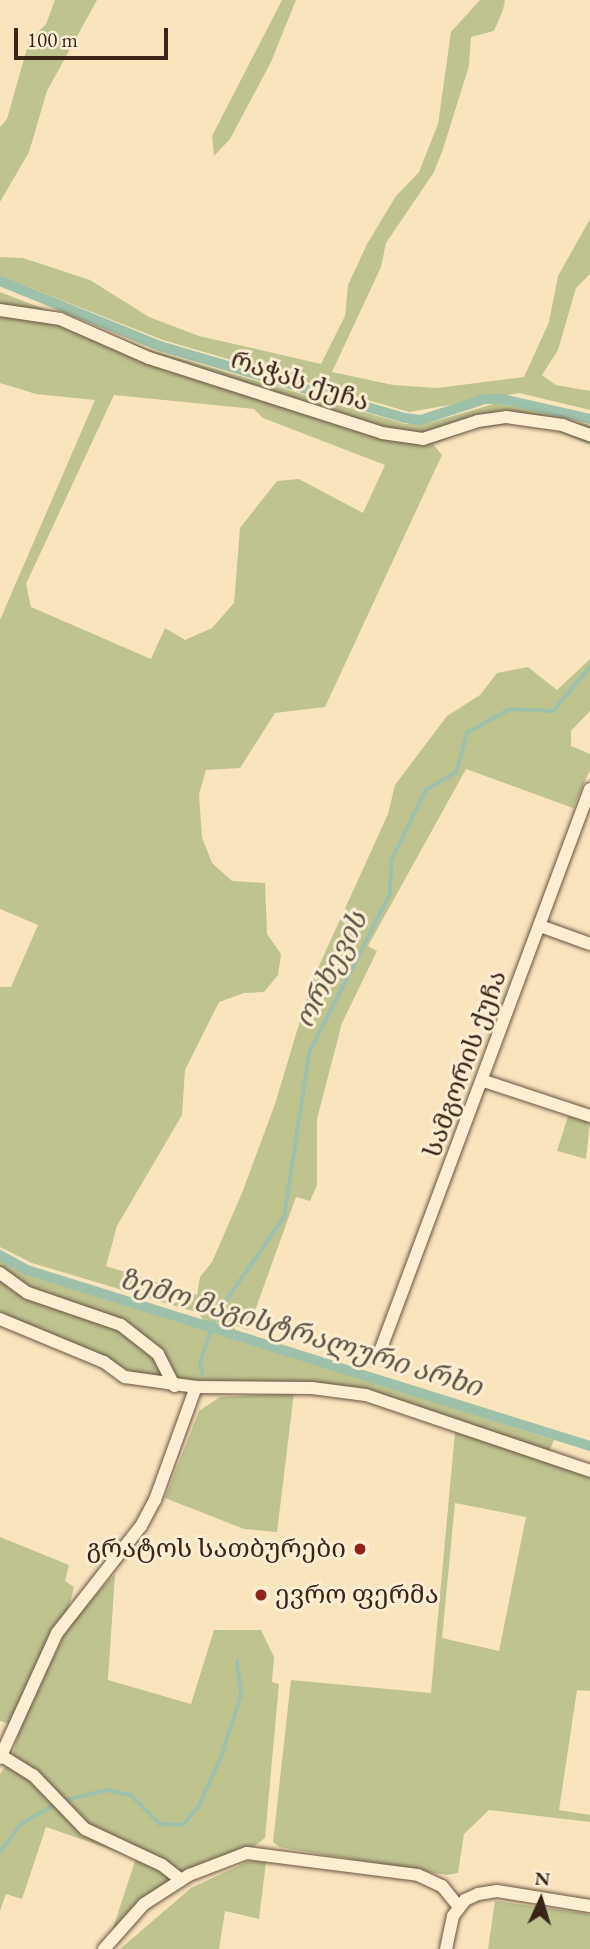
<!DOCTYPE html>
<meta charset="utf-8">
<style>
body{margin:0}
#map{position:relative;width:590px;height:1949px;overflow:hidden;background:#f9e5bc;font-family:"EB Garamond","Noto Serif Georgian",serif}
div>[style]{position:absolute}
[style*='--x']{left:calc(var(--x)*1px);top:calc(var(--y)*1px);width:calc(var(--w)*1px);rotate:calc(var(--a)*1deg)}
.green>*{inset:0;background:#bfc48f}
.stream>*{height:3.5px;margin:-1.75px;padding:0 1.75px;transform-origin:1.75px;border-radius:1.75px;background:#9fc0aa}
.canal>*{height:10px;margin:-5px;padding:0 5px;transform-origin:5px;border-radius:5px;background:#9fc0aa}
.roads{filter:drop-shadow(0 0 2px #695442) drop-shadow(0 0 2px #695442)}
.minor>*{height:12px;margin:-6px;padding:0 6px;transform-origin:6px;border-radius:6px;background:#fbeed3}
.dots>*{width:19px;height:19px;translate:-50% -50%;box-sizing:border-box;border:4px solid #fbeed3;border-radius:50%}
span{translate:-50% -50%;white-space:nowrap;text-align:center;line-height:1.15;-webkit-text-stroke:6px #fbeed3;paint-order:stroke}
.street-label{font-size:26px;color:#392419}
.poi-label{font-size:26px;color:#392419}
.right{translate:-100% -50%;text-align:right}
.left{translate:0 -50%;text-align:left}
.water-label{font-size:28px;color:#585344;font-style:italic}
.north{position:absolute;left:506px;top:1865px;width:70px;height:70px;-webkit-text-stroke:5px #fbeed3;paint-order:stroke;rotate:4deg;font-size:19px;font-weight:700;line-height:28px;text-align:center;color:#392419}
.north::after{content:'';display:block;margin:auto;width:24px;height:32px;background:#392419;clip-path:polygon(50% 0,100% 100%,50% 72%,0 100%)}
.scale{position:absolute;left:14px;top:28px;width:154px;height:32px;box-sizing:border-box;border:4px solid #392419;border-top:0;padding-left:9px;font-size:21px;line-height:24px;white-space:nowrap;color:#392419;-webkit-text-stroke:5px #fbeed3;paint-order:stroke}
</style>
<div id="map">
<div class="green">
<div style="clip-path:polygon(55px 0,97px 0,47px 91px,29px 152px,0 202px,0 127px,7px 119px,29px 41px,46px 24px)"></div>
<div style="clip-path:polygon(282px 0,296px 0,271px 62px,230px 139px,214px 156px,212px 136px)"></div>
<div style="clip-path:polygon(480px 0,505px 0,503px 10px,494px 31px,471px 37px,469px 66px,443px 149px,434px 172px,386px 243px,381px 267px,332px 372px,393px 385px,437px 388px,524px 377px,549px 322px,558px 276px,590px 219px,590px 274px,576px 288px,558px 350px,542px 375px,556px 385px,590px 391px,590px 410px,519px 393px,409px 412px,163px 340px,0 276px,0 257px,23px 258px,90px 280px,149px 317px,199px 336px,321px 364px,345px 316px,348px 285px,367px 244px,396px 196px,419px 172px,438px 124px,451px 32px)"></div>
<div style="clip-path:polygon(evenodd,0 292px,147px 349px,405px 424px,432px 422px,497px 403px,590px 425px,590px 445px,548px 427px,515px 423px,473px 429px,433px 444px,442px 455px,325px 707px,275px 713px,240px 768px,206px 770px,199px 794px,202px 837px,212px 863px,232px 881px,265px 883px,267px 934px,281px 954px,278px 975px,264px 992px,244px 993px,219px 1002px,185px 1070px,182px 1115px,117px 1226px,106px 1266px,197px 1295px,200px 1277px,212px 1262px,242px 1193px,275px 1104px,312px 981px,388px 814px,395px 785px,447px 716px,480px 695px,497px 673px,528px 667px,557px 690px,590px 659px,590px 711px,571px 731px,571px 746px,590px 754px,590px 770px,573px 808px,466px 769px,368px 946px,377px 951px,342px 1023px,317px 1119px,317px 1185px,310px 1201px,296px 1197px,248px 1330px,236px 1326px,231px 1338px,554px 1440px,549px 1452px,364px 1388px,321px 1383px,149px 1379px,0 1313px,0 1259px,28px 1274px,200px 1329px,204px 1322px,199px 1313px,32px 1263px,0 1247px,0 987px,11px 987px,38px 925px,0 909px,0 620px,95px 400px,36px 394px,0 383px,0 292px,114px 395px,254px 409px,263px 418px,385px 465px,363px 513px,299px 479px,277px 481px,240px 528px,234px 603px,212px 628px,185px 640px,165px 628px,151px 659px,31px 607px,26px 584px,114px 395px)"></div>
<div style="clip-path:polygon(568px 1116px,590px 1122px,586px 1159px,557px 1151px)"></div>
<div style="clip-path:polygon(294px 1393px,277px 1532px,244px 1529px,165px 1498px,199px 1411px,220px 1397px)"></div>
<div style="clip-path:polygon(evenodd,455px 1432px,590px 1476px,590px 1691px,577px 1690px,559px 1810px,590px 1815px,590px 1822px,489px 1810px,464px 1834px,458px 1873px,447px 1875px,279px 1847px,273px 1842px,291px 1680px,431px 1693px,455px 1432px,455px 1503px,526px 1517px,499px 1651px,442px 1638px,455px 1503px)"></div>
<div style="clip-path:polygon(0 1537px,69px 1565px,65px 1581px,74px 1587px,68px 1611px,55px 1624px,11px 1724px,0 1721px)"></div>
<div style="clip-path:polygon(115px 1574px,108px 1680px,191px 1704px,214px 1630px,261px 1630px,274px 1657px,272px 1682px,279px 1684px,265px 1838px,249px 1850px,197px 1865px,142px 1898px,112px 1931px,136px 1858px,46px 1827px,22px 1899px,6px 1894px,0 1911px,0 1774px,13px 1755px,20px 1727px,70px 1623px)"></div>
<div style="clip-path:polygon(249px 1861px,266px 1862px,259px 1919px,225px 1911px,219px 1949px,120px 1949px,191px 1888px)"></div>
<div style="clip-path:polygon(495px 1901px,590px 1914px,590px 1949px,488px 1949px)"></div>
</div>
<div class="stream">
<div style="--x:202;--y:1374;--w:12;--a:-99"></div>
<div style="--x:200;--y:1362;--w:50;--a:-71.2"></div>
<div style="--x:216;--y:1315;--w:119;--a:-55.2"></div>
<div style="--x:284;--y:1217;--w:166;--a:-81.3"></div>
<div style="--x:309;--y:1053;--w:178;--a:-63"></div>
<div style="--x:390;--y:894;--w:33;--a:-88"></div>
<div style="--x:391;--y:861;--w:79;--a:-63.8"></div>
<div style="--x:426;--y:790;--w:35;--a:-31"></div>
<div style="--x:456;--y:772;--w:41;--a:-74.2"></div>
<div style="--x:467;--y:733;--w:49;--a:-29.2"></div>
<div style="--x:510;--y:709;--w:43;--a:2.7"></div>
<div style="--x:553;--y:711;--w:57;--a:-49.9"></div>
<div style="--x:63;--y:1801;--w:44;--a:-14.3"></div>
<div style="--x:106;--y:1790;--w:25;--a:11"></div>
<div style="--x:131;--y:1795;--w:41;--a:45"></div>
<div style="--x:160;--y:1824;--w:23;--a:2"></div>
<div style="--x:183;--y:1825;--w:25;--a:-50"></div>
<div style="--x:199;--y:1806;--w:54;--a:-65.8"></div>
<div style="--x:221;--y:1757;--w:65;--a:-72.1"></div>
<div style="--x:241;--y:1695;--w:34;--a:-97"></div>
<div style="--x:0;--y:1852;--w:35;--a:-53"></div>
<div style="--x:21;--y:1824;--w:40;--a:-29.7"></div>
</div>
<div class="canal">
<div style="--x:0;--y:281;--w:173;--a:22.1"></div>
<div style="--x:160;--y:346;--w:255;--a:16.4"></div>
<div style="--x:405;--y:418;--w:16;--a:7"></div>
<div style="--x:421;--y:420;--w:67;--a:-18.2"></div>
<div style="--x:485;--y:399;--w:17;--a:0"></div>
<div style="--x:502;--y:399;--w:90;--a:12.8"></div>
<div style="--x:0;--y:1255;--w:31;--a:29"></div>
<div style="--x:27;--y:1270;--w:590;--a:17.36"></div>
</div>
<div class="roads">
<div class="minor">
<div style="--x:0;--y:310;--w:61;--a:8.5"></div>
<div style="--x:60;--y:319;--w:97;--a:23.7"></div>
<div style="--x:149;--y:358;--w:245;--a:17.8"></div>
<div style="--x:382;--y:433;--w:41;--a:8.3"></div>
<div style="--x:423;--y:439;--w:58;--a:-18.1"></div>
<div style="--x:478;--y:421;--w:28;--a:-8"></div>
<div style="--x:506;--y:417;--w:57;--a:8.1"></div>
<div style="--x:562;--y:425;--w:30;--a:20"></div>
<div style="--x:540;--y:926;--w:53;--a:19.8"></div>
<div style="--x:484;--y:1081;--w:112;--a:18.3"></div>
<div style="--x:0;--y:1273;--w:34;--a:36"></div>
<div style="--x:28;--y:1293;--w:98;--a:19"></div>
<div style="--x:121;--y:1325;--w:47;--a:38.1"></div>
<div style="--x:158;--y:1354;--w:36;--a:63"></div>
<div style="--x:0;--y:1319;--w:113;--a:22.5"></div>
<div style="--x:104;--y:1362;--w:26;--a:36"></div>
<div style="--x:125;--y:1377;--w:72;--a:8"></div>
<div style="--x:196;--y:1387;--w:116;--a:0.5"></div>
<div style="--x:312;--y:1388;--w:54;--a:7.4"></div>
<div style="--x:366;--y:1395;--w:237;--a:18.7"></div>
<div style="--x:379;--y:1354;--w:603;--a:-69.52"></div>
<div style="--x:2;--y:1756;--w:36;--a:32"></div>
<div style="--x:33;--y:1775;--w:75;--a:46.1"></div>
<div style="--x:85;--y:1829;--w:85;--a:25.1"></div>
<div style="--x:162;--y:1865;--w:24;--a:38"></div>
<div style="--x:0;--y:1758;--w:137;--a:-65.5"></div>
<div style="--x:57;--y:1633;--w:136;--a:-51.9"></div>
<div style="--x:141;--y:1526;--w:30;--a:-62"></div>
<div style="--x:155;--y:1500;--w:120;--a:-70.1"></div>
<div style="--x:104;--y:1949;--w:60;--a:-48.4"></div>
<div style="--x:144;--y:1904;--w:54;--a:-32.8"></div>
<div style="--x:189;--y:1875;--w:62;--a:-20.8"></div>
<div style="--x:247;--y:1853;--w:172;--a:7.3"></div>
<div style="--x:418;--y:1875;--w:26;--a:25"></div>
<div style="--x:442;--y:1886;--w:27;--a:51"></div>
<div style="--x:446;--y:1949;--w:34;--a:-78"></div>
<div style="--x:453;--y:1916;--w:20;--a:-53"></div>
<div style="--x:465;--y:1900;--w:14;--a:-25"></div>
<div style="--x:478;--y:1894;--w:19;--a:-9"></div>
<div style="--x:497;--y:1891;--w:94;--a:9.2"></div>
</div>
</div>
<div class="dots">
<div style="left:360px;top:1549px;background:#8f2418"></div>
<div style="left:261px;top:1595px;background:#8f2418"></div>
</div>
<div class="street-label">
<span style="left:300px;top:381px;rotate:18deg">რაჭას ქუჩა</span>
<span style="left:465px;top:1064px;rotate:-70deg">სამგორის ქუჩა</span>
</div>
<div class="poi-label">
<span class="right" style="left:346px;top:1549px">გრატოს სათბურები</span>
<span class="left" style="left:275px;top:1595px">ევრო ფერმა</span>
</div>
<div class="water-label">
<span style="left:330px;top:969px;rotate:-63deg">ორხევის</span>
<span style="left:301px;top:1332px;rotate:17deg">ზემო მაგისტრალური არხი</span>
</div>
<div class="north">N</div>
<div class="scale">100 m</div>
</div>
